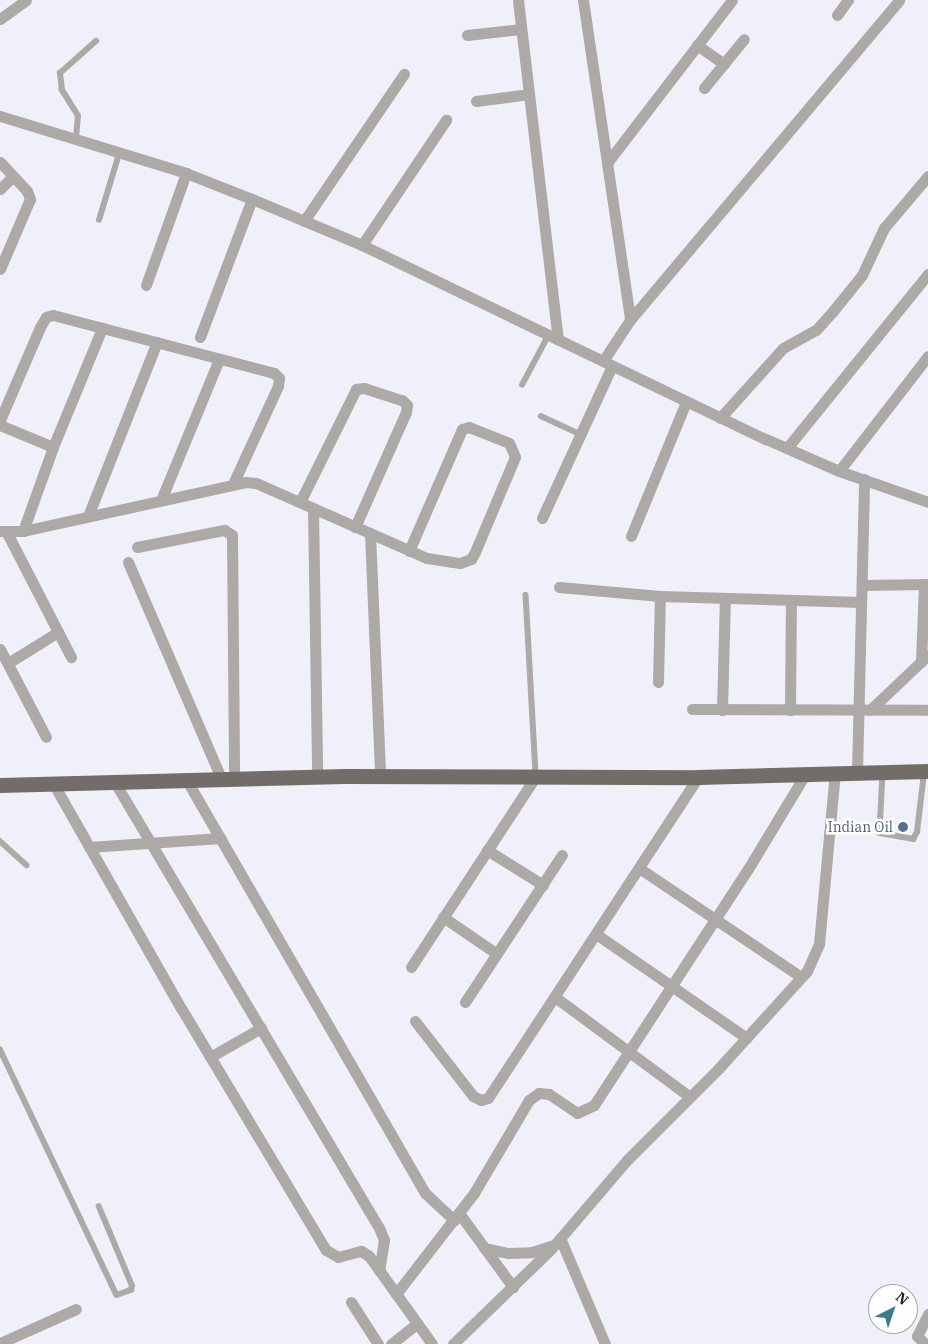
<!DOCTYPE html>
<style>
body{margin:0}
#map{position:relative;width:928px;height:1344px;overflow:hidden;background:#eff0f9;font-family:"IBM Plex Serif",serif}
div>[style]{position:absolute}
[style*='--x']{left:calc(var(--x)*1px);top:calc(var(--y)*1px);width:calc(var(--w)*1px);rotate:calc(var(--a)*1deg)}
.lane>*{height:5.5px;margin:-2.75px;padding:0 2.75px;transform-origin:2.75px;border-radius:2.75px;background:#aca9a6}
.street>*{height:11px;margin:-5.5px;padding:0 5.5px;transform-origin:5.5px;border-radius:5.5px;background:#aca9a6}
.primary>*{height:15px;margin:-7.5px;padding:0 7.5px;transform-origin:7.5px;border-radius:7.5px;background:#726d68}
.dots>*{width:14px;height:14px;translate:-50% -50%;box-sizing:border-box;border:2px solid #fefefe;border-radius:50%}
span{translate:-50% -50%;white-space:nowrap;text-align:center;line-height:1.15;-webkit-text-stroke:5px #fefefe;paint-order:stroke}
.service-label{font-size:14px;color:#4e5e75}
.right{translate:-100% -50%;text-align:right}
.north{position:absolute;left:868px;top:1284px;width:50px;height:50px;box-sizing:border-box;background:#fefefe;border:1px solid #a6a6a7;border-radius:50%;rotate:41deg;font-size:14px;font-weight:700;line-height:20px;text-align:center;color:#212225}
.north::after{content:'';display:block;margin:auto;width:18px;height:22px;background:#397c8d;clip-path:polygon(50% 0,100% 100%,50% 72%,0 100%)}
</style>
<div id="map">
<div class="lane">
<div style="--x:76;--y:138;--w:22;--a:-85"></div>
<div style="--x:78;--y:116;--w:31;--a:-122"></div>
<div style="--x:62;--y:90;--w:17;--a:-97"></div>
<div style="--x:60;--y:73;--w:48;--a:-41.6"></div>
<div style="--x:99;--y:220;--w:72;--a:-73.1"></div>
<div style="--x:522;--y:385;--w:55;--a:-62"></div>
<div style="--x:541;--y:416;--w:43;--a:24.8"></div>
<div style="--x:526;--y:595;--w:181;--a:86.8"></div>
<div style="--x:883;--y:773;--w:60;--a:92.9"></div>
<div style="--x:880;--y:833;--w:34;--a:10"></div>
<div style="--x:913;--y:839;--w:8;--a:-60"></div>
<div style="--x:917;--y:832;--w:59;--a:-83.2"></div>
<div style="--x:0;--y:841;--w:36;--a:42"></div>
<div style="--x:0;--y:1049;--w:272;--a:64.6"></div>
<div style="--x:117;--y:1295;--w:15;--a:-20"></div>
<div style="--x:131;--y:1290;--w:4;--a:-76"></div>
<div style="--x:132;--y:1286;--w:86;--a:-112.7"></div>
</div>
<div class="street">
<div style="--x:518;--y:0;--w:342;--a:83.3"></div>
<div style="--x:583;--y:0;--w:323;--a:81.6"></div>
<div style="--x:837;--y:15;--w:19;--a:-54"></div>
<div style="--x:0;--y:19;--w:32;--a:-36"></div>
<div style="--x:467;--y:35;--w:54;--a:-6.3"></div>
<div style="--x:697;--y:45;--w:33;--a:35"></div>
<div style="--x:704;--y:88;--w:63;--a:-50.8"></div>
<div style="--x:476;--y:101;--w:53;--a:-7.5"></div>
<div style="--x:0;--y:116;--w:195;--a:17"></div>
<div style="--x:186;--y:173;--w:71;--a:21.5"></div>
<div style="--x:252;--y:199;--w:119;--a:22.7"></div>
<div style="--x:362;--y:245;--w:448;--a:25.7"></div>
<div style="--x:766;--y:439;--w:80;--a:23.7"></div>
<div style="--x:839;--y:471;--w:94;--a:19.2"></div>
<div style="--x:0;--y:162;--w:40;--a:47"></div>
<div style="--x:27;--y:191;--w:9;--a:69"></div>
<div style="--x:30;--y:199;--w:76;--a:113.2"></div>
<div style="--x:607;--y:163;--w:205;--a:-52.5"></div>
<div style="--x:0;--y:189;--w:18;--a:-45"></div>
<div style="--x:304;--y:221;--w:178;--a:-55.8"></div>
<div style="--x:362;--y:245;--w:151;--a:-56.1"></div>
<div style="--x:146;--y:285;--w:119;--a:-70.3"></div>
<div style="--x:200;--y:337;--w:147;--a:-69.4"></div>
<div style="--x:603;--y:361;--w:49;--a:-56.6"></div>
<div style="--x:630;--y:320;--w:418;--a:-49.9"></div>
<div style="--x:720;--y:418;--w:94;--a:-48"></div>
<div style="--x:783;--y:348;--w:38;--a:-29"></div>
<div style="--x:816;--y:330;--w:25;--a:-48"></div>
<div style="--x:833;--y:311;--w:46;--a:-51.1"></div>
<div style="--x:862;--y:275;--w:52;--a:-64.9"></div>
<div style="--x:884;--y:228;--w:68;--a:-49.8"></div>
<div style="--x:0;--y:420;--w:101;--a:-66.7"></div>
<div style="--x:40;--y:327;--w:12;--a:-59"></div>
<div style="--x:46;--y:317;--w:7;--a:-16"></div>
<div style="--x:53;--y:315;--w:228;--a:14.7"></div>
<div style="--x:274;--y:373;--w:7;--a:45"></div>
<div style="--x:279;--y:378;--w:8;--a:97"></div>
<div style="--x:278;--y:386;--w:108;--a:114.7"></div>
<div style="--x:0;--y:425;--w:57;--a:22.5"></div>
<div style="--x:787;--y:448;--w:224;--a:-51"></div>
<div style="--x:839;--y:471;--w:145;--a:-52.3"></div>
<div style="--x:161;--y:500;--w:152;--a:-67.6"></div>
<div style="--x:300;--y:502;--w:126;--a:-63.6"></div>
<div style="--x:356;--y:389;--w:8;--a:-7"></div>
<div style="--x:364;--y:388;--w:40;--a:18"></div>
<div style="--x:402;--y:400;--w:7;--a:45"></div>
<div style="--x:407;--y:405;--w:7;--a:98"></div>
<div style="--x:406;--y:412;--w:126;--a:113.9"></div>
<div style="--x:313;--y:508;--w:268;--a:89.1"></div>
<div style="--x:88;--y:516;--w:187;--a:-68.4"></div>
<div style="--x:542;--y:518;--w:167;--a:-65.3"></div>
<div style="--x:0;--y:531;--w:23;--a:0"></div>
<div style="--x:23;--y:531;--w:227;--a:-12.4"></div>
<div style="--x:245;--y:482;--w:11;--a:5"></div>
<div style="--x:256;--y:483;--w:187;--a:23.7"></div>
<div style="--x:427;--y:558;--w:33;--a:9"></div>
<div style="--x:460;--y:563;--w:12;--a:-20"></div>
<div style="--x:471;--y:559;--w:8;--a:-60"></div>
<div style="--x:475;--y:552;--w:103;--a:-67.2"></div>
<div style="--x:515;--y:457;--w:15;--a:-113"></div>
<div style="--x:509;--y:443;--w:43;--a:-158.2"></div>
<div style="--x:469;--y:427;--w:7;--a:164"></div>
<div style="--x:462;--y:429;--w:133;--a:113.5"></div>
<div style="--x:6;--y:531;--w:142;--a:62.7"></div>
<div style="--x:23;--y:531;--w:89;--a:-70.3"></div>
<div style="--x:53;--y:447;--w:129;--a:-67.6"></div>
<div style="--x:370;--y:533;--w:243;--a:87.6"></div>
<div style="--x:631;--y:536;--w:145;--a:-67.7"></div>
<div style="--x:137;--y:547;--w:89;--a:-11.1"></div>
<div style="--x:224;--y:530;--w:9;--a:32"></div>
<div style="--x:232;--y:535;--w:243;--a:89.5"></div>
<div style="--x:128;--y:562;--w:235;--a:66.7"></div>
<div style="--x:862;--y:585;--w:66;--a:-0.9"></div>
<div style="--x:559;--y:587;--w:101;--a:5.1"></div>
<div style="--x:660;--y:596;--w:201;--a:1.7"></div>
<div style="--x:0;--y:649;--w:99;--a:62.4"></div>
<div style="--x:921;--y:662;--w:78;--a:-87.8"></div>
<div style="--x:8;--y:663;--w:59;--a:-31.8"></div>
<div style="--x:658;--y:682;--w:86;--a:-88.7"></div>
<div style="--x:692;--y:709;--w:236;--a:0.2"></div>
<div style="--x:722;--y:710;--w:112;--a:-88.5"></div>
<div style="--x:790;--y:710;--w:110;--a:-89.5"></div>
<div style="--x:870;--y:710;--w:80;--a:-43.5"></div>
<div style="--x:857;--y:772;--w:293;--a:-88.6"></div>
<div style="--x:186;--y:779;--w:478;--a:60"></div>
<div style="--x:425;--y:1193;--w:40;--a:43"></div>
<div style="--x:114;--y:781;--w:520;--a:59.34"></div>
<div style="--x:379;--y:1228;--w:13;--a:67"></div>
<div style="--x:384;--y:1240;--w:31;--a:99"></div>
<div style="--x:53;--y:783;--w:259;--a:60.4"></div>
<div style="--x:181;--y:1008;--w:282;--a:59.1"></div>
<div style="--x:326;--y:1250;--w:14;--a:30"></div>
<div style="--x:338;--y:1257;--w:24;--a:-15"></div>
<div style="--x:361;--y:1251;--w:9;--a:32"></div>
<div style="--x:369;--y:1256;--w:108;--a:54.4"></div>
<div style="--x:89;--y:847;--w:132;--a:-3.9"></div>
<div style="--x:487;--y:850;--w:66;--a:32"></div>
<div style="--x:639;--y:868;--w:195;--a:33.9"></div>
<div style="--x:443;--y:917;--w:65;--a:34.4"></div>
<div style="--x:596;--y:934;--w:183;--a:34.6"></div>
<div style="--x:411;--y:967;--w:228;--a:-56.8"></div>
<div style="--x:555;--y:997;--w:167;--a:36.5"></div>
<div style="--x:465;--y:1002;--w:176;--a:-56.6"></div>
<div style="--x:415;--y:1021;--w:95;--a:52.3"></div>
<div style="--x:473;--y:1096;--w:9;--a:27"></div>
<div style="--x:481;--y:1100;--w:7;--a:-16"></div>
<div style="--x:488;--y:1098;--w:384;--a:-56.8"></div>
<div style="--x:210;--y:1057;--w:59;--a:-29.6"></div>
<div style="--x:459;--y:1213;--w:92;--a:53.9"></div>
<div style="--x:560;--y:1238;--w:115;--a:67"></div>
<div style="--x:484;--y:1248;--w:25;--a:12"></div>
<div style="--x:508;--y:1253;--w:24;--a:-2"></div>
<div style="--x:532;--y:1252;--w:22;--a:-18"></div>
<div style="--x:396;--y:1294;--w:128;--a:-52.3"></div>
<div style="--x:474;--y:1193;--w:108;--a:-59.4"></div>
<div style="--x:529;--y:1100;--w:12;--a:-35"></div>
<div style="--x:539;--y:1093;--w:10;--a:6"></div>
<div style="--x:549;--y:1094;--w:34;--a:34"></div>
<div style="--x:577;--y:1113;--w:19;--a:-25"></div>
<div style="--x:594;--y:1105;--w:282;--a:-56.9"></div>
<div style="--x:748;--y:869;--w:112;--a:-58.9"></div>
<div style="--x:351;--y:1302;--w:50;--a:57.3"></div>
<div style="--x:0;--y:1343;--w:83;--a:-24.1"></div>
<div style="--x:391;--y:1344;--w:33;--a:-38"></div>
<div style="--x:453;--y:1344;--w:136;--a:-44.1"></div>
<div style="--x:551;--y:1249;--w:118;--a:-49.5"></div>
<div style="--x:628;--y:1159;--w:129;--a:-45"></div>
<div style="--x:719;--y:1068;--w:131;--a:-47.8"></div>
<div style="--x:807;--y:971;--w:30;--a:-66"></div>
<div style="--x:819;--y:944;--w:172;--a:-84.7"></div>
<div style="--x:925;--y:1344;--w:11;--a:-135"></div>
<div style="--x:917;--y:1336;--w:25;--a:-63"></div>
</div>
<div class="primary">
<div style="--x:0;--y:785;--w:345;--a:-1.5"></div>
<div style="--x:345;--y:776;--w:353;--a:0.2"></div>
<div style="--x:698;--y:777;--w:230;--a:-1.5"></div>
</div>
<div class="dots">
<div style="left:903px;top:827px;background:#5c6f8a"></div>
</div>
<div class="service-label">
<span class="right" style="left:893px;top:827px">Indian Oil</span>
</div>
<div class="north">N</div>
</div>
